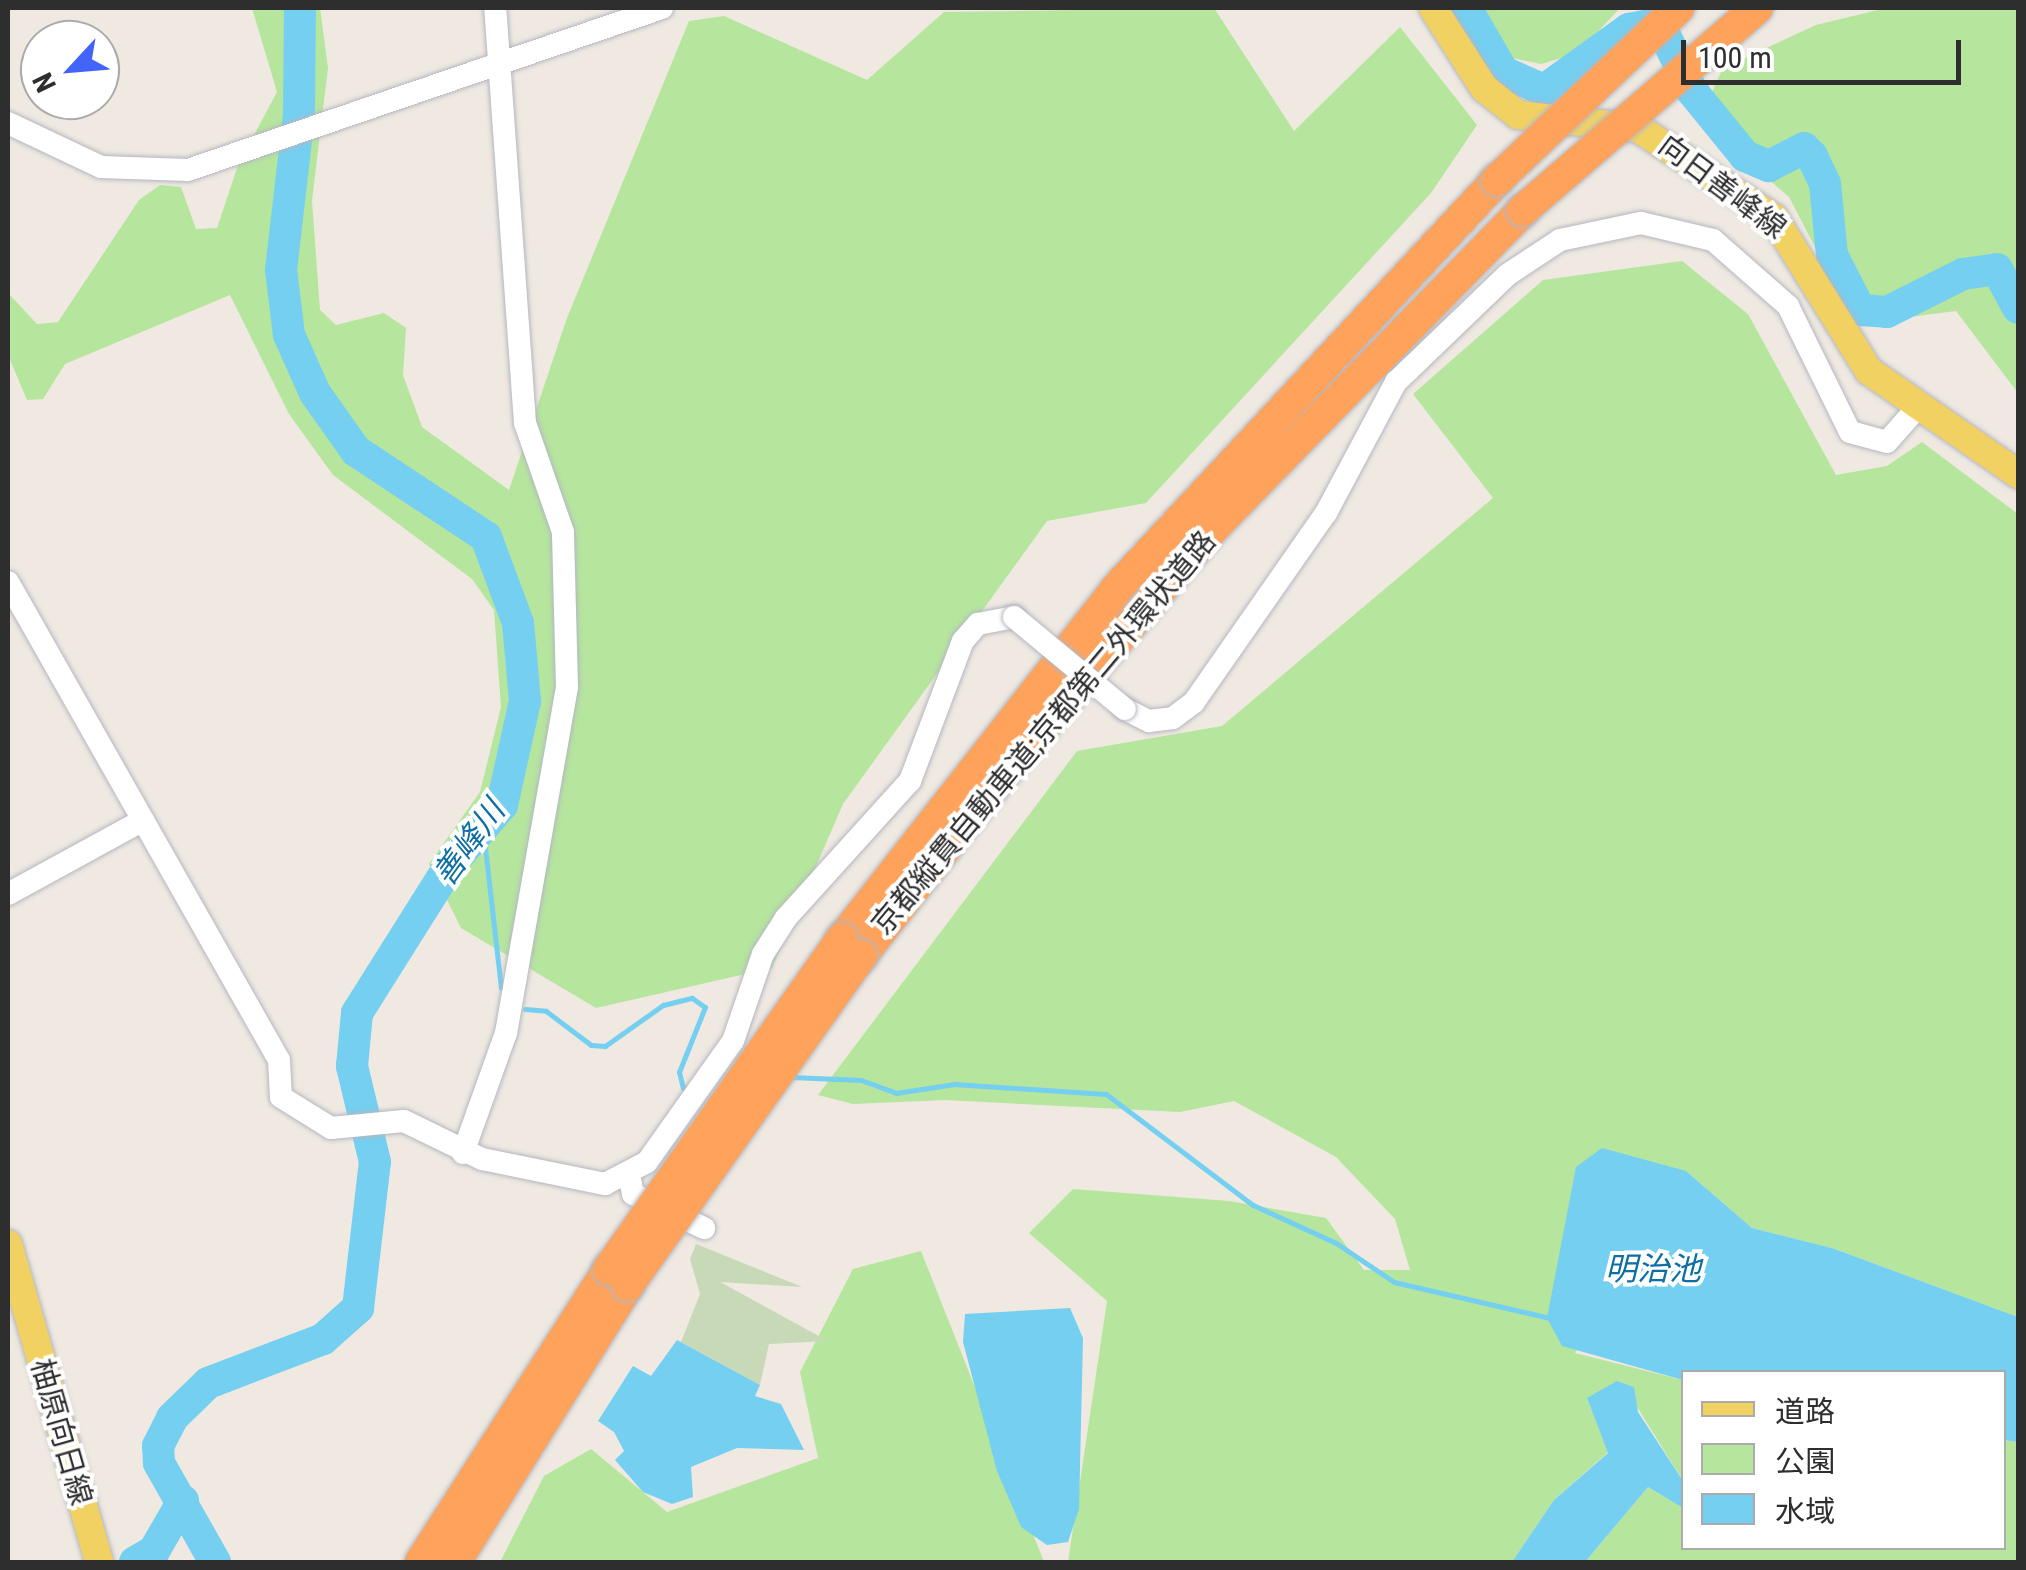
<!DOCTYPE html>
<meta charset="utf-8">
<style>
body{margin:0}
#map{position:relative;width:2026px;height:1570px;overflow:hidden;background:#efe9e1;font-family:"Roboto Condensed","Noto Sans JP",sans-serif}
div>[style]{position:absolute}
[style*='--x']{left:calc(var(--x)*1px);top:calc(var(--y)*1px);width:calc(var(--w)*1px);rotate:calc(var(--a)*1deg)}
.green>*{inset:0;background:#b6e59e}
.cemetery>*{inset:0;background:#c8d9b8}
.water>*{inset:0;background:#75cff0}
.stream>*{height:5px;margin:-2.5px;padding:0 2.5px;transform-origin:2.5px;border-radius:2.5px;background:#75cff0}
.river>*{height:32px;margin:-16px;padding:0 16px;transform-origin:16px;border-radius:16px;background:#75cff0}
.roads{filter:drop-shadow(0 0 2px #b4b7c1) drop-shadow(0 0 2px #b4b7c1)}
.minor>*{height:22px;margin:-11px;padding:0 11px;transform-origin:11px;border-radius:11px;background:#fff}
.major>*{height:28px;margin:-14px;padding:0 14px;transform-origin:14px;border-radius:14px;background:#f2d163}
.highway>*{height:32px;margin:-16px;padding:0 16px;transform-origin:16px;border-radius:16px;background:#ffa35c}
.bridges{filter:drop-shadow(0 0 2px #b4b7c1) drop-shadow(0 0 2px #b4b7c1)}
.minor-bridge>*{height:22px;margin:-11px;padding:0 11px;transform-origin:11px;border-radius:11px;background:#fff}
.highway-bridge>*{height:32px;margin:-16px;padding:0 16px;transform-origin:16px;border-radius:16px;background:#ffa35c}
span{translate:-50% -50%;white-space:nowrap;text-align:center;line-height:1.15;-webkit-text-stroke:8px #fff;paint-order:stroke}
.street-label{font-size:30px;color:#2e2e2e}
.water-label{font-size:32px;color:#0d6fa3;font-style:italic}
.frame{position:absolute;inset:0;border:10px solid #2e2e2e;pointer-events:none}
.legend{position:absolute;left:1681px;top:1370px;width:325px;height:180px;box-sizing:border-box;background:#fff;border:2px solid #ababab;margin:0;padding:12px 18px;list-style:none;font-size:30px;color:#2e2e2e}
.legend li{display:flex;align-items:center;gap:20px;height:50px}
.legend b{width:50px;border:2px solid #ababab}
.north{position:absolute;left:20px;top:20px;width:100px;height:100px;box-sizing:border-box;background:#fff;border:2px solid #ababab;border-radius:50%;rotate:244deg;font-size:28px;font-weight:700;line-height:40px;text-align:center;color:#2e2e2e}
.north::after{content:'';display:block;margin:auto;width:35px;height:45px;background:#4264fb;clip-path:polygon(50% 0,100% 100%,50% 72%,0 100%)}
.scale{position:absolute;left:1681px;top:40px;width:280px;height:45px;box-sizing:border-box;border:5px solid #2e2e2e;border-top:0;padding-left:12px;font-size:30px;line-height:35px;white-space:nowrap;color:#2e2e2e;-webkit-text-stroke:8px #fff;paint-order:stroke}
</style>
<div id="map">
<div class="green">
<div style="clip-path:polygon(252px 8px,320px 8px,328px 68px,312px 201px,320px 310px,336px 325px,384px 313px,406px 328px,403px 375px,422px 427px,509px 490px,567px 318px,689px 21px,724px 16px,867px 80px,944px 12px,1214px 8px,1294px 131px,1400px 27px,1477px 125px,1431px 193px,1146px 503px,1047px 521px,843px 804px,772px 968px,596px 1008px,461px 928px,429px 864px,480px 792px,501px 707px,494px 610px,472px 579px,333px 475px,289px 414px,230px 295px,65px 364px,43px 399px,27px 400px,8px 355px,8px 293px,37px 324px,58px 322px,139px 200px,160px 185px,181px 187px,196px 229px,217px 228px,238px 165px,277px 92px)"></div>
<div style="clip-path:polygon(1471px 8px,1620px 8px,1578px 53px,1541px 64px,1512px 58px)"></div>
<div style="clip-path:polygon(1886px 8px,2018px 8px,2018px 393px,1956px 311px,1855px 324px,1789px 197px,1699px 120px,1723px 68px,1816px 25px)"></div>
<div style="clip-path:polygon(1682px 261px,1748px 314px,1836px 475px,1887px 466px,1922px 442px,2018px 514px,2018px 1317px,1832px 1248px,1752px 1228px,1686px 1171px,1575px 1353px,1683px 1380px,1683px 1481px,1634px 1402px,1587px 1398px,1608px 1452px,1554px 1500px,1512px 1562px,1068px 1562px,1107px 1301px,1029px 1233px,1073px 1189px,1229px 1201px,1326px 1218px,1364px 1270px,1410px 1270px,1395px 1219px,1336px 1157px,1234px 1101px,1180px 1112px,945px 1100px,853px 1104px,818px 1095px,1077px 751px,1222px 726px,1493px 498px,1413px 394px,1543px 280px)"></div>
<div style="clip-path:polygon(921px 1251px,1044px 1562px,500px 1562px,544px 1476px,591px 1449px,667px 1512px,818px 1458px,800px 1372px,853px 1269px)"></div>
<div style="clip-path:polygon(2004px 1440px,2018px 1442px,2018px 1562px,1585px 1562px,1648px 1487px,1683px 1508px,1684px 1548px,2004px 1548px)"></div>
</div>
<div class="cemetery">
<div style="clip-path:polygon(696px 1244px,802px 1287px,720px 1282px,828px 1341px,769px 1344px,760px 1385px,681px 1342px,700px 1294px,690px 1259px)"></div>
</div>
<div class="water">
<div style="clip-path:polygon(1602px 1148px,1686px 1171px,1752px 1228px,1832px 1248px,2018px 1317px,2018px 1442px,2004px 1440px,2004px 1372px,1684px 1372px,1683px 1380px,1562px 1346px,1547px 1318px,1576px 1167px)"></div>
<div style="clip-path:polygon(1070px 1308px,1083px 1338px,1079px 1509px,1068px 1542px,1047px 1545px,1021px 1527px,997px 1471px,963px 1342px,965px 1314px)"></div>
<div style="clip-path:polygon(677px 1340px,760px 1385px,755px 1396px,781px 1404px,804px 1450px,737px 1448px,691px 1467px,693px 1497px,672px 1504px,643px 1492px,615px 1460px,624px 1451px,614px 1432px,598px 1421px,633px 1366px,651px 1376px)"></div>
<div style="clip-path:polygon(1617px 1381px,1634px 1387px,1638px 1412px,1683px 1481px,1683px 1508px,1648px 1487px,1585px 1562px,1512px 1562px,1554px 1500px,1608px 1453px,1587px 1398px)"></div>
</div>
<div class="stream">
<div style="--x:483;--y:830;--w:159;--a:83.5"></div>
<div style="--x:525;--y:1009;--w:21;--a:5"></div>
<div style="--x:546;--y:1011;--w:56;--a:37.1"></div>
<div style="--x:591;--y:1045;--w:14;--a:4"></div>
<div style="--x:605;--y:1046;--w:71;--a:-35.3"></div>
<div style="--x:663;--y:1005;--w:30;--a:-14"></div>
<div style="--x:692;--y:998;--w:16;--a:35"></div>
<div style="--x:705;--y:1007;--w:70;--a:111.8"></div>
<div style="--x:679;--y:1072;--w:16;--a:76"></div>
<div style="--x:683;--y:1088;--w:8;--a:-7"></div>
<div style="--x:791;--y:1077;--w:70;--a:2.5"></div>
<div style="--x:861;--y:1080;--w:37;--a:20"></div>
<div style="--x:896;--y:1093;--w:59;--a:-8.8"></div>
<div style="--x:954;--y:1084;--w:152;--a:3.8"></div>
<div style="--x:1106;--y:1094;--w:184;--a:37.1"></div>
<div style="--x:1253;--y:1205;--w:91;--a:24.6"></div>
<div style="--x:1336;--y:1243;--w:70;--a:33.9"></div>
<div style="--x:1394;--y:1282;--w:160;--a:13"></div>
</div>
<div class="river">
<div style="--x:1466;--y:8;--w:74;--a:60"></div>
<div style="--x:1503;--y:72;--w:45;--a:23.7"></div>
<div style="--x:1544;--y:90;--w:105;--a:-35.7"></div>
<div style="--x:1629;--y:29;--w:31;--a:-11"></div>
<div style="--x:1659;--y:23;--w:76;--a:64.1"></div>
<div style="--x:1692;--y:91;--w:84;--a:50.8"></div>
<div style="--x:1745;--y:156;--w:26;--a:23"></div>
<div style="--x:1769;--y:166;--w:39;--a:-27"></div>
<div style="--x:1804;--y:148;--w:11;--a:45"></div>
<div style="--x:1812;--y:156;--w:31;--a:65"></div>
<div style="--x:1825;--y:184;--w:71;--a:84.4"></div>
<div style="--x:1832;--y:255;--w:62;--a:63"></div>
<div style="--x:1860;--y:310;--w:27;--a:4"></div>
<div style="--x:1887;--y:312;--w:85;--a:-26.6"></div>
<div style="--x:1963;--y:274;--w:34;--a:-8"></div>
<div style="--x:1997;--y:269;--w:44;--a:61.7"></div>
<div style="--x:135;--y:1562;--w:22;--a:-30"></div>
<div style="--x:154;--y:1551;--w:58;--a:-59.9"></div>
<div style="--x:215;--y:1562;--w:114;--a:-119.5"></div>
<div style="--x:159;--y:1463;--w:17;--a:-93"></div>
<div style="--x:158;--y:1446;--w:31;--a:-63"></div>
<div style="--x:172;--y:1418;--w:50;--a:-44.2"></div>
<div style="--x:208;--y:1383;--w:123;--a:-20.9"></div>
<div style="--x:323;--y:1339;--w:47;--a:-41.5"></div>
<div style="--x:358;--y:1308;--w:147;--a:-83.4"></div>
<div style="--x:375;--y:1162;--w:99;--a:-103.5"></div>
<div style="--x:352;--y:1066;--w:53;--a:-84.6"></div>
<div style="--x:357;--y:1013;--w:176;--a:-57.8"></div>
<div style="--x:451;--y:864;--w:78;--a:-49.2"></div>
<div style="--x:502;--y:805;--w:107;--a:-77.5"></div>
<div style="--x:525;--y:701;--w:78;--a:-95.1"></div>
<div style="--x:518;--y:623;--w:92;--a:-110.4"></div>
<div style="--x:486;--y:537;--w:156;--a:-146.5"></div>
<div style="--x:356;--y:451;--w:71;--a:-125.3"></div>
<div style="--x:315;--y:393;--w:64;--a:-114.1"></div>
<div style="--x:289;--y:335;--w:65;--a:-97"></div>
<div style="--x:281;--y:270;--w:156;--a:-83.4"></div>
<div style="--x:299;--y:115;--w:107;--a:-89.5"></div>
</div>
<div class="roads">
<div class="minor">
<div style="--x:8;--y:123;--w:103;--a:25.3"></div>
<div style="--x:101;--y:167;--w:87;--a:2"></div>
<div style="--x:188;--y:170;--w:501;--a:-18.87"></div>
<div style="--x:8;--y:582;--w:549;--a:60.45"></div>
<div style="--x:279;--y:1060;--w:37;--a:87"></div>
<div style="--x:281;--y:1097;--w:59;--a:31.8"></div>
<div style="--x:331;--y:1128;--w:73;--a:-5.5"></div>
<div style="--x:404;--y:1121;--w:87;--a:26"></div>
<div style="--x:482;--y:1159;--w:126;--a:11.5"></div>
<div style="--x:605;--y:1184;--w:47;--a:-27.6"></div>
<div style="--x:647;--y:1162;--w:148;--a:-54.6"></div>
<div style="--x:733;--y:1041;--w:92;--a:-71"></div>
<div style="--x:763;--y:954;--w:43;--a:-57.4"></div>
<div style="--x:786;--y:918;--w:185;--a:-47.9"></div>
<div style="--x:910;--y:781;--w:150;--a:-69.3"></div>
<div style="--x:963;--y:641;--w:23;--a:-49"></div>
<div style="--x:978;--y:624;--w:37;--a:-11"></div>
<div style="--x:1125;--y:709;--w:27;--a:27"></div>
<div style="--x:1149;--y:721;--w:24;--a:-7"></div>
<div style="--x:1173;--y:718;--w:26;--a:-37"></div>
<div style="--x:1194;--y:702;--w:231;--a:-55.1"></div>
<div style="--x:1326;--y:513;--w:149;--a:-61.9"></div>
<div style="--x:1396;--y:382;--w:154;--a:-43.9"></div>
<div style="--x:1507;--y:275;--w:64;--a:-33.4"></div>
<div style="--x:1560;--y:240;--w:83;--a:-11.9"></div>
<div style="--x:1641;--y:223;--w:74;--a:13.3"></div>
<div style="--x:1713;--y:240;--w:100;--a:41.3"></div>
<div style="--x:1788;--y:306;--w:140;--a:63.8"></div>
<div style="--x:1850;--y:432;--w:38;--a:15"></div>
<div style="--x:1887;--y:442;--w:47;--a:-48.5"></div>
<div style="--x:8;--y:894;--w:154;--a:-28.7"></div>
<div style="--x:463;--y:1153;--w:127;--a:-70.3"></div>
<div style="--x:506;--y:1033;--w:351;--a:-80"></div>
<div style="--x:567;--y:687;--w:155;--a:-91.5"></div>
<div style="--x:563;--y:532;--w:115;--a:-109.2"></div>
<div style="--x:525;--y:423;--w:416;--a:-94.1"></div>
<div style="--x:629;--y:1175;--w:19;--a:78"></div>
<div style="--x:633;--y:1194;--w:79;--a:25.6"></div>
</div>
<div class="major">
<div style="--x:1433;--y:8;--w:95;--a:57.5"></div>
<div style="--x:1484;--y:88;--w:43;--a:38.5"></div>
<div style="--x:1518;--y:115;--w:121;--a:6.2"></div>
<div style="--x:1638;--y:128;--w:163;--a:33.5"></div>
<div style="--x:1774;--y:218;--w:180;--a:58.2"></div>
<div style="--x:1869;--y:371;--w:181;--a:34.7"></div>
<div style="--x:8;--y:1244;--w:331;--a:74"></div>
</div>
<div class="highway">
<div style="--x:842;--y:939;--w:444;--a:-51.9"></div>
<div style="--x:1116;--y:589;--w:559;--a:-47.03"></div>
<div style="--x:861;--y:956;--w:231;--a:-52"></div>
<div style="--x:1003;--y:774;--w:323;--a:-49.5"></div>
<div style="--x:1213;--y:528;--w:444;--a:-45.7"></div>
<div style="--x:421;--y:1562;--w:348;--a:-57.3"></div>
<div style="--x:455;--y:1562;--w:327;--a:-58"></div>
</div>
</div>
<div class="bridges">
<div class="minor-bridge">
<div style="--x:1014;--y:617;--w:144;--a:39.7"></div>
</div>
<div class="highway-bridge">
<div style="--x:1497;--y:180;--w:250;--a:-43.5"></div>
<div style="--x:1523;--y:210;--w:309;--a:-40.8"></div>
<div style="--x:609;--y:1269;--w:404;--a:-54.8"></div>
<div style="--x:628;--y:1285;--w:403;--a:-54.7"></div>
</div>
</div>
<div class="street-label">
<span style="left:1722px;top:187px;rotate:37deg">向日善峰線</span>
<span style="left:1044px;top:733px;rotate:-50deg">京都縦貫自動車道;京都第二外環状道路</span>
<span style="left:61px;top:1432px;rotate:74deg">柚原向日線</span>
</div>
<div class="water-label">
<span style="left:469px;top:843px;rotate:-54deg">善峰川</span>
<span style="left:1653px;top:1269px">明治池</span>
</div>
<div class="frame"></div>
<ul class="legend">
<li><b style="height:12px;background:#f2d163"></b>道路</li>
<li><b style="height:28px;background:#b6e59e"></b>公園</li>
<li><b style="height:28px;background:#75cff0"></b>水域</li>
</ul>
<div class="north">N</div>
<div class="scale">100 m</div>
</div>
